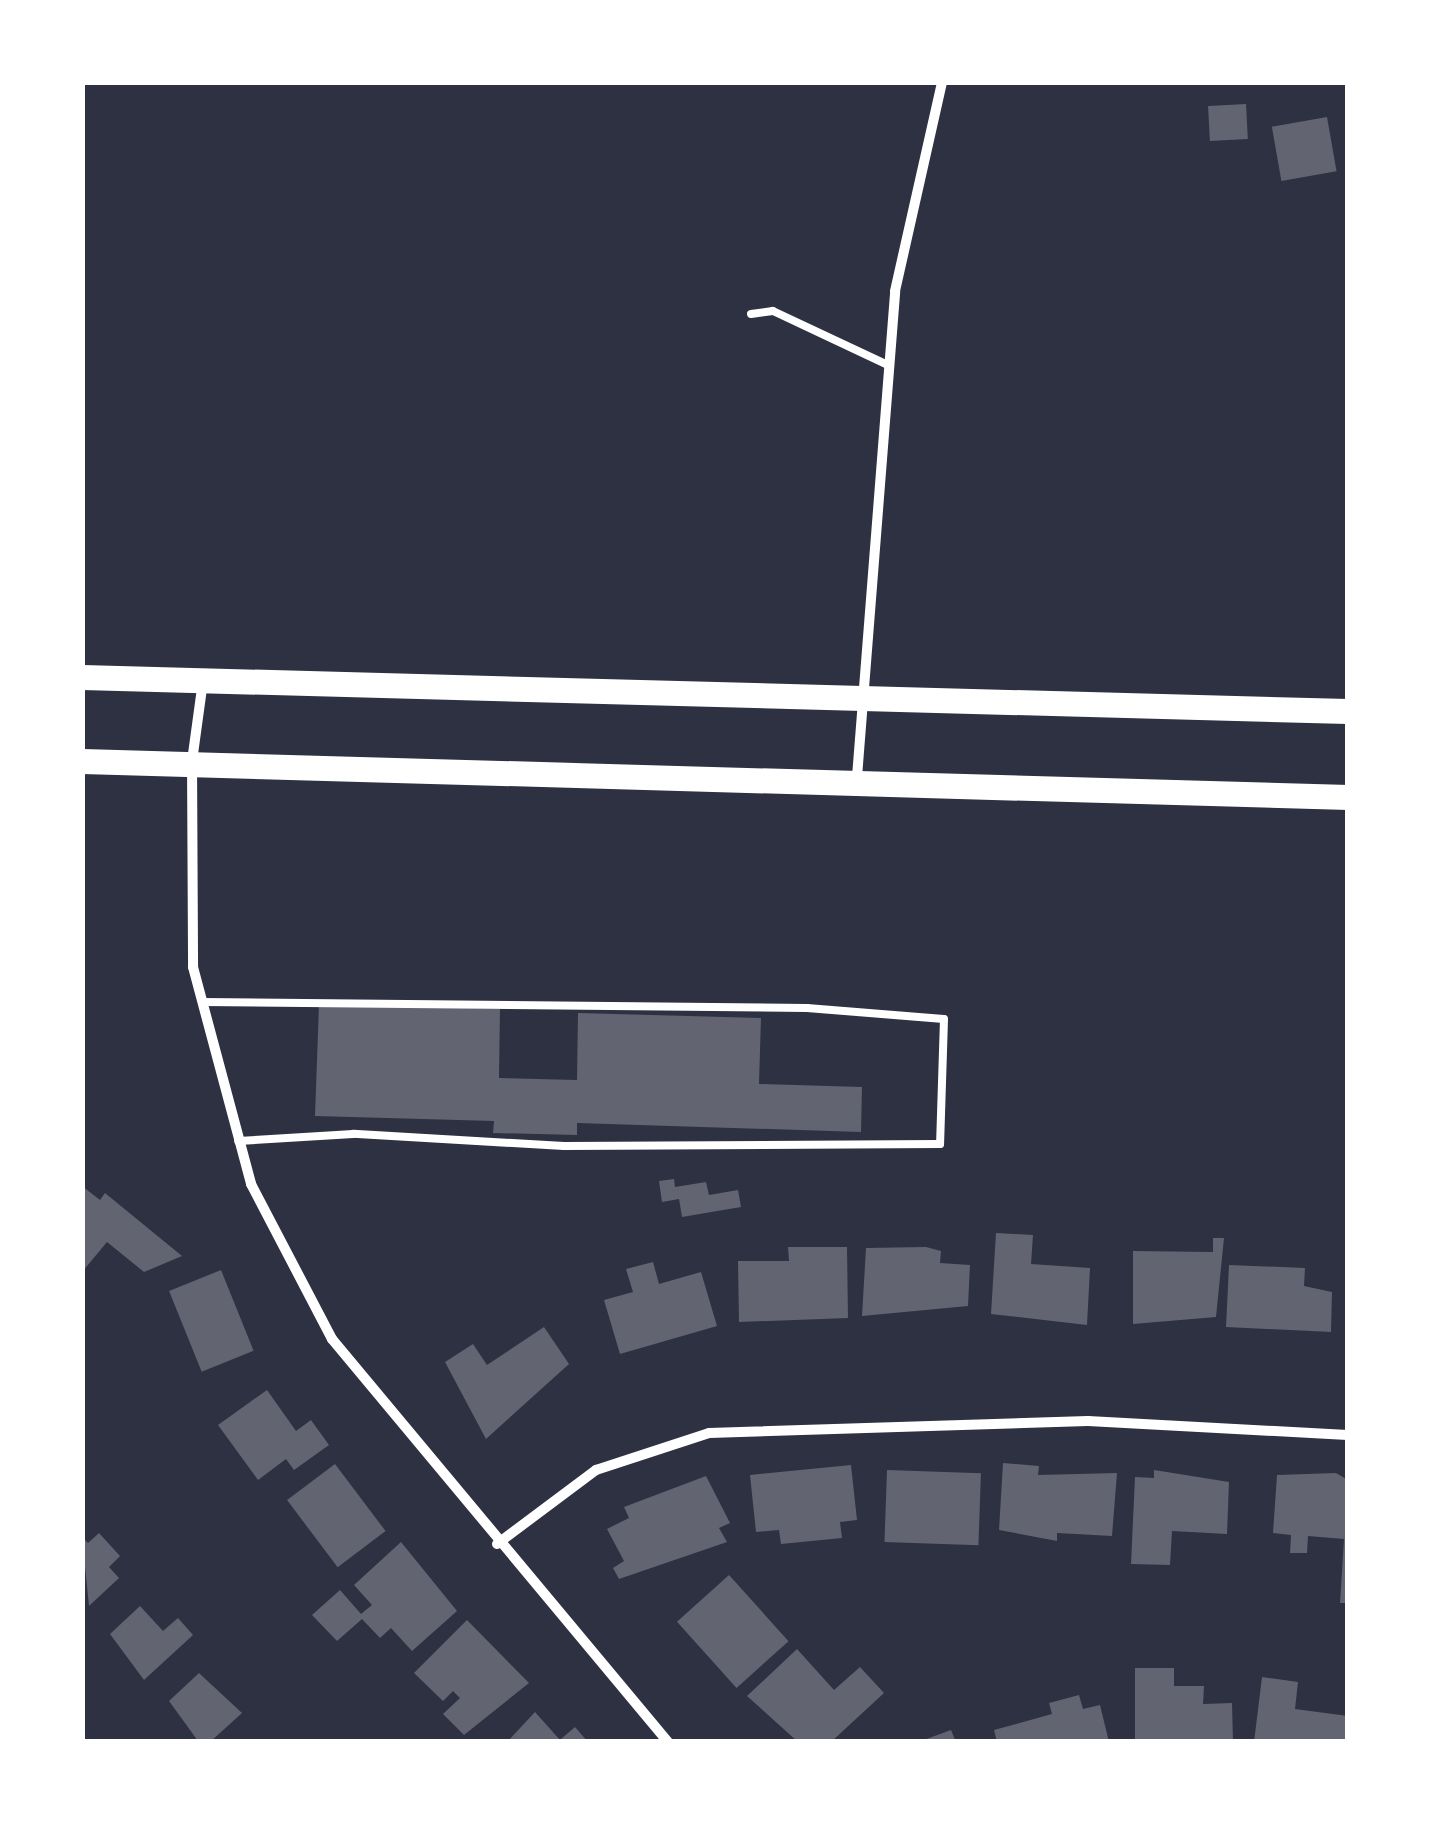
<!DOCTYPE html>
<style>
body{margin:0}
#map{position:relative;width:1430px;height:1824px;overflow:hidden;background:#2d3142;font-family:"Libre Baskerville",serif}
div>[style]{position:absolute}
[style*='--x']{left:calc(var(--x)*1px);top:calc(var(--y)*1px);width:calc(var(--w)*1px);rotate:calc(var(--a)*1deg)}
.building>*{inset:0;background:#626471;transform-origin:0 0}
.service>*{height:8px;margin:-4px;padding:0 4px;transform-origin:4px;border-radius:4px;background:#fff}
.minor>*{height:10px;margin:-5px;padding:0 5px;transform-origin:5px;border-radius:5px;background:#fff}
.primary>*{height:25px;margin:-12.5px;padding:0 12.5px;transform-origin:12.5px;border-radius:12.5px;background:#fff}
span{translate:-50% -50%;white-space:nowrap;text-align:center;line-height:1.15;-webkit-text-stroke:10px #fff;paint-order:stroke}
.frame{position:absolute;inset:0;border:85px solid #fff;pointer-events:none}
</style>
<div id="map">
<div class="building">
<div style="left:1246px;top:104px;width:35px;height:38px;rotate:87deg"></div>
<div style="left:1327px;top:117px;width:55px;height:56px;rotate:80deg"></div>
<div style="clip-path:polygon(319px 1004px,500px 1009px,499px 1078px,577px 1080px,578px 1013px,761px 1018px,759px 1084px,862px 1087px,861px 1132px,577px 1123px,577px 1135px,493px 1133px,494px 1121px,315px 1116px)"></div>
<div style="clip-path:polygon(674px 1179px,675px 1187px,706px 1182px,709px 1195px,738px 1190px,741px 1207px,682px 1217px,679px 1199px,662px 1202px,659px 1181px)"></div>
<div style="clip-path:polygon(82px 1186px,100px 1200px,105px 1193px,182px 1256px,144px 1272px,107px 1242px,82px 1272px)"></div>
<div style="clip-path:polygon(996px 1233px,1033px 1235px,1031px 1264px,1090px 1268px,1087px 1325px,991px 1314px)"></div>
<div style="clip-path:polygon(1213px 1238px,1224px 1238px,1216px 1317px,1133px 1324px,1133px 1251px,1213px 1252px)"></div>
<div style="clip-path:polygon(788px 1247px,847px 1247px,848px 1318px,739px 1322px,738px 1261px,789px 1261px)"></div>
<div style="clip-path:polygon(926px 1247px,941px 1251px,940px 1263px,970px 1265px,968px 1306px,862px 1316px,866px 1248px)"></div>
<div style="clip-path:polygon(653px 1262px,659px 1284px,701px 1272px,717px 1326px,620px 1354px,604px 1300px,633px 1292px,626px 1269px)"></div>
<div style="clip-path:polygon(1229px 1265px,1305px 1268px,1304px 1286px,1332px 1292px,1331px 1332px,1226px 1327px)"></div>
<div style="left:221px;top:1270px;width:87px;height:56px;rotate:68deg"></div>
<div style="clip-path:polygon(544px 1327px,569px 1364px,486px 1439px,445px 1362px,473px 1344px,487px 1365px)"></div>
<div style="clip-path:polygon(267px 1390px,296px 1431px,311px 1420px,329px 1445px,294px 1470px,286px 1459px,258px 1480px,218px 1425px)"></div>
<div style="clip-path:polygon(1003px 1463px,1039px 1466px,1038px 1475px,1117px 1473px,1112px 1536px,1057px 1533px,1057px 1541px,999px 1530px)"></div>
<div style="left:335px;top:1464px;width:84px;height:60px;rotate:53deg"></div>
<div style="clip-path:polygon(851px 1465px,857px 1520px,840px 1522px,842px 1538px,781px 1544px,779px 1530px,756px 1532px,750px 1475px)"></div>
<div style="left:887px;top:1470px;width:94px;height:72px;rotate:2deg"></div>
<div style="clip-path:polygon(1154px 1470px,1229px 1482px,1227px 1534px,1172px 1531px,1170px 1565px,1131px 1564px,1135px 1477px,1154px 1478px)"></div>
<div style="clip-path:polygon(1336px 1473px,1348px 1480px,1348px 1603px,1340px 1603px,1344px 1539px,1308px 1536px,1307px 1553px,1290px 1553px,1291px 1535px,1273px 1533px,1277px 1475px)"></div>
<div style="clip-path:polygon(706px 1476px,730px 1523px,719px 1528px,727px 1542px,619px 1579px,613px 1568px,624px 1561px,607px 1529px,629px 1518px,624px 1507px)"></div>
<div style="clip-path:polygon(99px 1533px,120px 1556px,109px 1567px,119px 1578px,89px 1606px,82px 1537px,88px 1543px)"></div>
<div style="clip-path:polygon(401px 1542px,457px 1611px,412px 1651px,391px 1628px,380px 1638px,362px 1619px,337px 1641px,312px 1615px,340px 1590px,361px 1614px,372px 1605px,354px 1585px)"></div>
<div style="left:729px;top:1575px;width:89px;height:70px;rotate:48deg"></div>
<div style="clip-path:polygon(140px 1606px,163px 1631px,178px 1618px,193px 1635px,144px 1680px,110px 1634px)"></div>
<div style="clip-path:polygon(467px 1620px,529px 1683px,464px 1735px,443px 1714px,460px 1698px,453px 1691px,443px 1701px,414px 1673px)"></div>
<div style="clip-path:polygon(797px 1649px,834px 1690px,860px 1667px,884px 1693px,831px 1742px,798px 1742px,747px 1696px)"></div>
<div style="clip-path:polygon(1135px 1668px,1174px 1668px,1174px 1686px,1204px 1686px,1203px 1704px,1232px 1703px,1233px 1742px,1135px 1742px)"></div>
<div style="clip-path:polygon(199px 1673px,242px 1713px,210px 1742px,198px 1741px,169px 1701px)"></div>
<div style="clip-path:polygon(1262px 1677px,1298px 1682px,1295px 1709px,1348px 1716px,1348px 1742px,1254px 1742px)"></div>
<div style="clip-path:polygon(1079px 1695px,1083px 1709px,1100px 1705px,1109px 1742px,997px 1742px,994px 1730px,1052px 1714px,1049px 1703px)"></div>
<div style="clip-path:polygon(535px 1712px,560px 1740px,575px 1727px,588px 1742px,507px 1742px)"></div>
<div style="clip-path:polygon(951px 1730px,956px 1742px,921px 1742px,921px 1741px)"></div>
</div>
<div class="service">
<div style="--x:751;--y:314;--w:22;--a:-8"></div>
<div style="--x:773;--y:311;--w:129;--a:25.2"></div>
<div style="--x:202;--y:1002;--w:605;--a:0.57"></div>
<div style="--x:807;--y:1008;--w:137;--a:4.6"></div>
<div style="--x:944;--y:1019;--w:125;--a:91.8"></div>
<div style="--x:940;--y:1144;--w:376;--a:179.7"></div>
<div style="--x:564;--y:1146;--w:211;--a:-176.7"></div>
<div style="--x:353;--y:1134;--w:115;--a:176.5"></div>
</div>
<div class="minor">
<div style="--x:203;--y:681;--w:81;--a:97.8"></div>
<div style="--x:192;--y:761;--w:206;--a:89.7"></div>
<div style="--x:193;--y:967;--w:225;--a:75"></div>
<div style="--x:251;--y:1184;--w:175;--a:62.4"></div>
<div style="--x:332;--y:1339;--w:525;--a:50.18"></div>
<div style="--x:857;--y:777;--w:487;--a:-85.5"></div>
<div style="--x:895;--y:291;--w:214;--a:-77.3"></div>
<div style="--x:497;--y:1544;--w:124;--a:-36.8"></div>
<div style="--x:596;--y:1470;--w:119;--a:-18.1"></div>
<div style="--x:709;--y:1433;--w:379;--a:-1.8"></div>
<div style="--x:1088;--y:1421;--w:260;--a:3.1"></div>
</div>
<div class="primary">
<div style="--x:82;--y:677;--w:1266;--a:1.54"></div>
<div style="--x:82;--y:761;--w:1267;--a:1.63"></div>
</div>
<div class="frame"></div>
</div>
